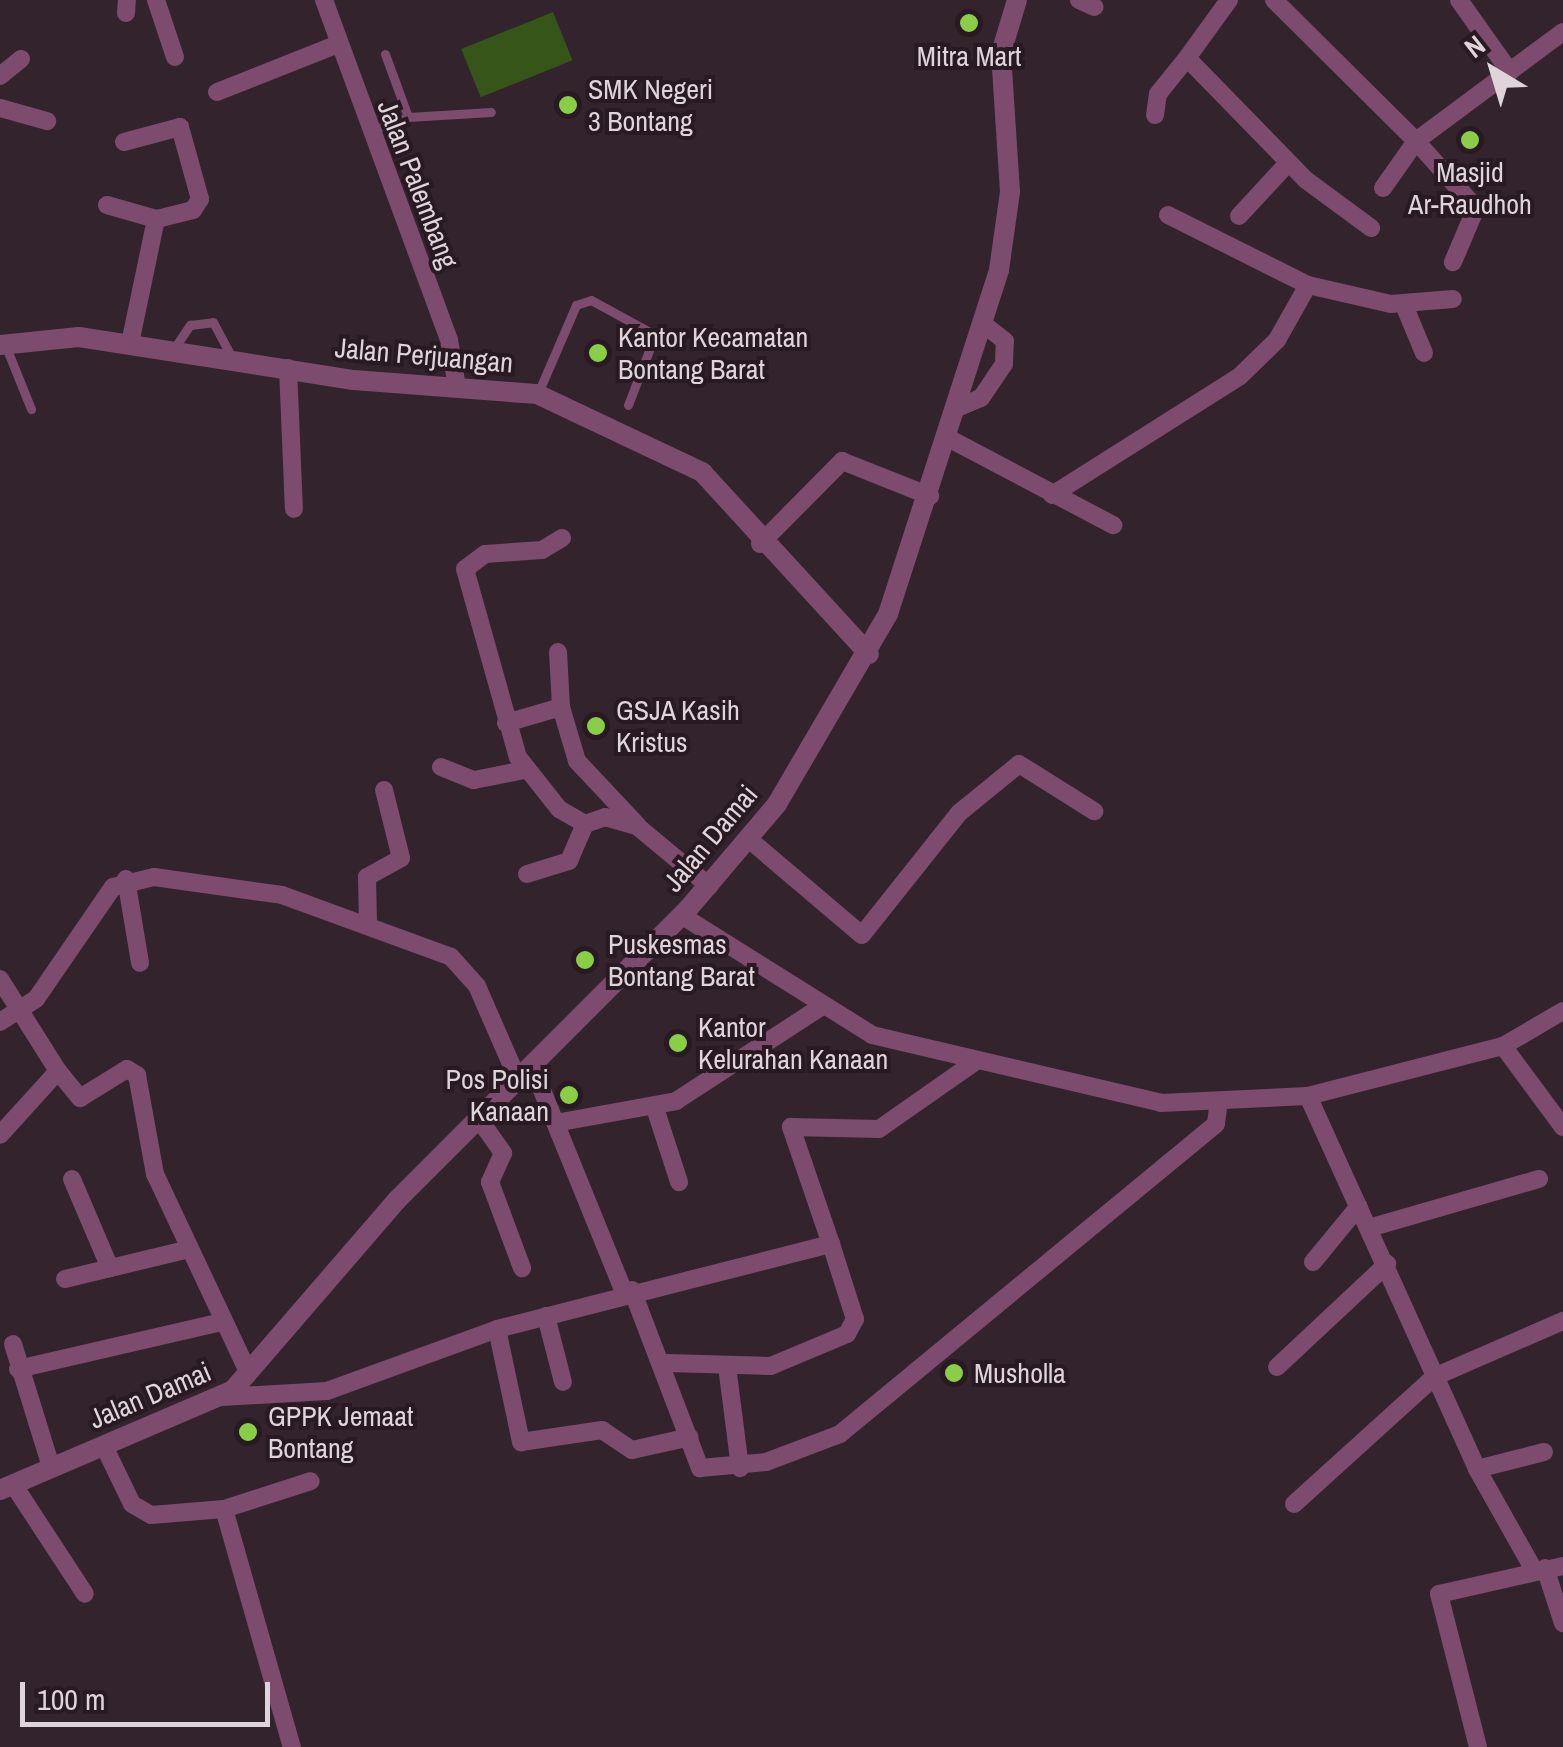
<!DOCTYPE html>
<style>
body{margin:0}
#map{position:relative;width:1563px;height:1747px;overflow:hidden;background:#32232d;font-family:"Archivo Narrow",sans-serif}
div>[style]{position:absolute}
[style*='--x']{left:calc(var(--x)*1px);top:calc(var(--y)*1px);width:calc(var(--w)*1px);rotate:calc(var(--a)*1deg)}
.green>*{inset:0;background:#365518;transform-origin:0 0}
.service>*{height:9px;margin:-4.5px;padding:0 4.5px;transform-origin:4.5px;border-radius:4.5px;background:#7d4b6d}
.minor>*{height:18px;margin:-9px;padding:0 9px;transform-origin:9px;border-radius:9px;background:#7d4b6d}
.tertiary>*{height:20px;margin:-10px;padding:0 10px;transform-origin:10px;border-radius:10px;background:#7d4b6d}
.dots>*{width:28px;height:28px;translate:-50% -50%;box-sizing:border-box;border:5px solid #281923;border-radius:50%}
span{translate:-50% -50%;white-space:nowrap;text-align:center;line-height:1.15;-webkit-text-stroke:8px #281923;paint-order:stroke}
.poi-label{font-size:28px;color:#ded4da}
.left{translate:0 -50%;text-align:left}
.right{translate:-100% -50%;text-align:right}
.street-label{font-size:28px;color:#ded4da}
.north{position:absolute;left:1443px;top:20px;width:100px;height:100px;-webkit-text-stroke:8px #281923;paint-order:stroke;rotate:322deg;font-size:28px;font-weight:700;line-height:40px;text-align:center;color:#ded4da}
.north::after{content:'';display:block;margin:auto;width:35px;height:45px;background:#ded4da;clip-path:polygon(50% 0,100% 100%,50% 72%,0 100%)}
.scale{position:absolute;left:20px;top:1682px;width:250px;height:45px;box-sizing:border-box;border:5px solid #ded4da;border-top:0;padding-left:12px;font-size:30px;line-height:35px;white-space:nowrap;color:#ded4da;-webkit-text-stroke:8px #281923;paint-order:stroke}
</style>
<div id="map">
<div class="green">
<div style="left:553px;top:12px;width:52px;height:99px;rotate:68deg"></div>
</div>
<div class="service">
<div style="--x:385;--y:54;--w:67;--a:69.9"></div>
<div style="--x:369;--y:131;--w:41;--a:-19.7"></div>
<div style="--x:408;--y:117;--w:83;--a:-3.4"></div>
<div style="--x:6;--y:347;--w:67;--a:68"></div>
<div style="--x:175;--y:347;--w:27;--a:-56"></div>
<div style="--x:190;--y:325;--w:23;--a:-7"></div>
<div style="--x:213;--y:322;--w:40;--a:62"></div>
<div style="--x:538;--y:393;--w:96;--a:-66.6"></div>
<div style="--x:576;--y:305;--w:16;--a:-18"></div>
<div style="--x:591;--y:300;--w:73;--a:28.7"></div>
<div style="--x:655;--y:335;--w:75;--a:111.1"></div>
</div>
<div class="minor">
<div style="--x:156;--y:0;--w:60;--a:71.6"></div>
<div style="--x:324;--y:0;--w:362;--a:69.8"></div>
<div style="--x:449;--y:340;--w:48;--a:80.3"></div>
<div style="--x:1079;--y:0;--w:17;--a:24"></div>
<div style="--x:1229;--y:0;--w:72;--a:125.9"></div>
<div style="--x:1187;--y:58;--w:170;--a:45.7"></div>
<div style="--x:1306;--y:180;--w:81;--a:36.4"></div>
<div style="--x:1274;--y:0;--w:200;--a:44.8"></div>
<div style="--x:1416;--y:141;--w:183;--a:-36.6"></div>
<div style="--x:1459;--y:0;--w:88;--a:54.7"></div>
<div style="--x:126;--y:13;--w:13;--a:-86"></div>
<div style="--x:0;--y:76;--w:27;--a:-39"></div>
<div style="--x:217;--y:92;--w:130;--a:-21.6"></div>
<div style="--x:0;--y:108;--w:49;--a:15.5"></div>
<div style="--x:1155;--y:115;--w:21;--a:-82"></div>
<div style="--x:1158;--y:94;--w:46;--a:-51.1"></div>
<div style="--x:124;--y:142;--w:58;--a:-15"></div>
<div style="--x:180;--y:127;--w:75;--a:74.5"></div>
<div style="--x:200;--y:199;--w:13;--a:122"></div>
<div style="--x:193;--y:210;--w:38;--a:166"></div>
<div style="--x:156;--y:219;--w:127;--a:101.8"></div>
<div style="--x:1383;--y:188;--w:57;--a:-54.9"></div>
<div style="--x:1416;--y:141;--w:90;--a:48.2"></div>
<div style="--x:1476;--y:208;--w:59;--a:113.1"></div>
<div style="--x:107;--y:205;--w:51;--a:15.9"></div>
<div style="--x:1168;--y:215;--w:157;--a:26.6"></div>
<div style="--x:1308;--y:285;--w:85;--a:12.9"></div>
<div style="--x:1391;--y:304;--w:62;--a:-4.6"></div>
<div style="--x:1239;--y:216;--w:72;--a:-47.2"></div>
<div style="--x:1404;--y:305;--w:52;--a:67.4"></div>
<div style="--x:288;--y:368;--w:141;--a:87.6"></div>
<div style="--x:957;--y:408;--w:26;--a:-23"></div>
<div style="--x:981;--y:398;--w:41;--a:-55.9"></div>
<div style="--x:1004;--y:364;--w:23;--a:-88"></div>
<div style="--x:1005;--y:341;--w:28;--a:-142"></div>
<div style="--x:948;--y:438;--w:187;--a:27.8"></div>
<div style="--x:1052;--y:495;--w:222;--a:-32.3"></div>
<div style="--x:1240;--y:376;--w:52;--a:-44.2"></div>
<div style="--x:1277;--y:340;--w:63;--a:-60.6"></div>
<div style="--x:562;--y:538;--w:23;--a:149"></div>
<div style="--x:542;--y:550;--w:57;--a:176"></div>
<div style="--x:485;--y:554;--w:25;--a:143"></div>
<div style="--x:465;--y:569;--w:195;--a:74.3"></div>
<div style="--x:518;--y:757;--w:66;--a:51.7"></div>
<div style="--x:559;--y:809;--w:30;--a:30"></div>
<div style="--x:585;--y:824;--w:21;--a:-19"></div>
<div style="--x:605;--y:817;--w:33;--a:16"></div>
<div style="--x:637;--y:826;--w:94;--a:39.8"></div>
<div style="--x:760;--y:544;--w:117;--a:-45.3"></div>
<div style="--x:842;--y:461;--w:95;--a:21.7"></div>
<div style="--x:561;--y:707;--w:56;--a:73.5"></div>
<div style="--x:577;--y:761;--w:88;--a:46.8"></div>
<div style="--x:506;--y:723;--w:57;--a:-16.2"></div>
<div style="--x:561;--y:707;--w:55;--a:-93.1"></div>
<div style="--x:441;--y:767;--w:35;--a:22"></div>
<div style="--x:474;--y:780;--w:51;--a:-11.3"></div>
<div style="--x:751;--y:841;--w:145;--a:40.3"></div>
<div style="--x:862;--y:935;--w:156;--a:-51.5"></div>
<div style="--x:959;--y:813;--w:77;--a:-39.2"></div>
<div style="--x:1019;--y:764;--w:89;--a:32.1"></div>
<div style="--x:527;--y:874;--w:44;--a:-17.2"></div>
<div style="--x:569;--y:861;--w:40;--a:-66.6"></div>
<div style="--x:126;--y:879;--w:85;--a:80.5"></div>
<div style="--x:681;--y:915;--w:226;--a:32.1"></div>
<div style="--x:872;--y:1035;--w:297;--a:13.2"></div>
<div style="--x:1161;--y:1103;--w:147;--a:-2.7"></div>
<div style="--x:1308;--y:1096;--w:201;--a:-14.4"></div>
<div style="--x:1503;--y:1046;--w:69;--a:-30.3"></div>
<div style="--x:368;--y:922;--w:45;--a:-91.3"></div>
<div style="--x:367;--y:877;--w:39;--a:-29"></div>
<div style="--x:401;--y:858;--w:70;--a:-104"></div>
<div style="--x:0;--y:979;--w:109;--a:57.8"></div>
<div style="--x:58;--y:1071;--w:86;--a:132.2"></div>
<div style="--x:0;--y:1022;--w:43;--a:-32.6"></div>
<div style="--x:36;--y:999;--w:136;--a:-55.5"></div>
<div style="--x:113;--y:887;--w:42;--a:-13.7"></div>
<div style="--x:154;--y:877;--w:129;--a:8"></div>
<div style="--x:282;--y:895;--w:180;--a:20.1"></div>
<div style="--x:451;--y:957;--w:39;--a:48"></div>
<div style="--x:477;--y:986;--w:103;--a:66.4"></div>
<div style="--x:1503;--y:1046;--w:101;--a:53.5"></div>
<div style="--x:533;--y:1068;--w:242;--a:67.9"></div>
<div style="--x:58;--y:1071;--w:35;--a:51"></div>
<div style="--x:80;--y:1098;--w:55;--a:-31.7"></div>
<div style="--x:127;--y:1069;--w:12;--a:31"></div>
<div style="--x:137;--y:1075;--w:101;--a:79.7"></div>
<div style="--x:155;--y:1174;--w:219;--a:64.8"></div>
<div style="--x:1308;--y:1096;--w:409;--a:65.6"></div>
<div style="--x:1477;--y:1469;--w:118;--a:60.6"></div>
<div style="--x:655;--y:1108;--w:78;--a:72"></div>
<div style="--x:479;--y:1119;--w:42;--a:54.8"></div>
<div style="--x:503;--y:1153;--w:32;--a:114"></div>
<div style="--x:490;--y:1182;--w:92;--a:69.6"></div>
<div style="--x:561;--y:1122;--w:117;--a:-10.3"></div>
<div style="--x:676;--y:1101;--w:171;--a:-33"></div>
<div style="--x:72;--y:1179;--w:97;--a:66.9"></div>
<div style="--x:1369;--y:1228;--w:177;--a:-16.1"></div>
<div style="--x:831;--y:1244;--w:124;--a:-108.9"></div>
<div style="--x:791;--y:1127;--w:88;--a:1.3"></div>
<div style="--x:879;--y:1129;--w:118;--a:-35"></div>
<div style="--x:1313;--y:1262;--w:72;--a:-50.6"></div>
<div style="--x:65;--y:1279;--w:128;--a:-13.6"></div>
<div style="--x:632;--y:1290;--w:191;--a:69.1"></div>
<div style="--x:700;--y:1468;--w:66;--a:-5.2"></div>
<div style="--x:766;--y:1462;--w:79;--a:-20.7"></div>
<div style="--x:840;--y:1434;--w:487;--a:-39.5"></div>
<div style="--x:1216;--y:1124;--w:17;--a:-83"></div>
<div style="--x:546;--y:1316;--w:68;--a:75.6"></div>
<div style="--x:497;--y:1329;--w:116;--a:78"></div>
<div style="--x:521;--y:1442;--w:82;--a:-8.4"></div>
<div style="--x:602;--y:1430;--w:36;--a:34"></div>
<div style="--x:632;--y:1450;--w:59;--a:-12.6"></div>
<div style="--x:13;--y:1344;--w:129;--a:72.8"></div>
<div style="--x:727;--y:1366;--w:103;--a:82.7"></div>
<div style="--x:1277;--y:1367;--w:151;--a:-43.1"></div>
<div style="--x:18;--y:1369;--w:209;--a:-13"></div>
<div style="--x:222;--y:1397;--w:105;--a:-3.3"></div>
<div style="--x:327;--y:1391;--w:181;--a:-20"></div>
<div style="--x:497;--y:1329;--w:345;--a:-14.3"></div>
<div style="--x:831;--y:1244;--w:79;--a:72.3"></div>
<div style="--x:855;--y:1319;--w:17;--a:118"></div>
<div style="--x:847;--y:1334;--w:82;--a:157.2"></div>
<div style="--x:771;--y:1366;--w:104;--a:-178.3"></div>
<div style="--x:104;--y:1446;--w:64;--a:64.2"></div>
<div style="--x:132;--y:1504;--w:22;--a:30"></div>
<div style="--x:151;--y:1515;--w:73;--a:-4.7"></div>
<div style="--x:224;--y:1509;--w:91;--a:-17.8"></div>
<div style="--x:1477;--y:1469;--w:69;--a:-14.2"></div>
<div style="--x:13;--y:1484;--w:131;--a:56.8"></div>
<div style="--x:1294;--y:1504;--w:189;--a:-42.2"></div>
<div style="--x:1434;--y:1377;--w:141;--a:-23.5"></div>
<div style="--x:224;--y:1509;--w:248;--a:74.1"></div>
<div style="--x:1545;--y:1568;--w:58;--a:71.9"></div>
<div style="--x:1478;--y:1747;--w:158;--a:-104.3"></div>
<div style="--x:1439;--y:1594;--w:127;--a:-12.7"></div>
</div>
<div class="tertiary">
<div style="--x:0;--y:345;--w:79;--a:-5.8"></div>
<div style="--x:79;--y:337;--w:278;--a:8.9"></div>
<div style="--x:354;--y:380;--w:184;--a:4.4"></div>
<div style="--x:537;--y:394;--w:183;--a:25.3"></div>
<div style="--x:702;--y:472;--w:247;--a:47.5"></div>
<div style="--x:0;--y:1490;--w:254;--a:-23.2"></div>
<div style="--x:233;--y:1390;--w:251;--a:-49.2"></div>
<div style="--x:397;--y:1200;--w:412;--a:-45"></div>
<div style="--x:688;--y:909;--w:138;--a:-49.7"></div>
<div style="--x:777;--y:804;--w:220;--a:-59.7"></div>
<div style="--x:888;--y:614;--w:361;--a:-72.1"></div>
<div style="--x:999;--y:270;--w:79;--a:-82"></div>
<div style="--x:1010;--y:192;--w:139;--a:-93.7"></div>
<div style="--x:1001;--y:53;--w:55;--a:-73.2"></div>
</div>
<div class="dots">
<div style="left:969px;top:23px;background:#8ace48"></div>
<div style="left:568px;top:105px;background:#8ace48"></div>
<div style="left:1470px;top:140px;background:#8ace48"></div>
<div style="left:598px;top:353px;background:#8ace48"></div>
<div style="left:596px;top:726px;background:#8ace48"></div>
<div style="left:585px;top:960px;background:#8ace48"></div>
<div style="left:678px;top:1043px;background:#8ace48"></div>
<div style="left:569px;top:1095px;background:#8ace48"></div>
<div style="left:954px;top:1373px;background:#8ace48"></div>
<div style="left:248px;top:1432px;background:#8ace48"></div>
</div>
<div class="poi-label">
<span style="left:969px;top:56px">Mitra Mart</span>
<span class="left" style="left:588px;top:105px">SMK Negeri<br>3 Bontang</span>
<span style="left:1470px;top:188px">Masjid<br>Ar-Raudhoh</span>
<span class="left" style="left:618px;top:353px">Kantor Kecamatan<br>Bontang Barat</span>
<span class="left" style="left:616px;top:726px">GSJA Kasih<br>Kristus</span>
<span class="left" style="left:608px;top:960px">Puskesmas<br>Bontang Barat</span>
<span class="left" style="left:698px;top:1043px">Kantor<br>Kelurahan Kanaan</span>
<span class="right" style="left:549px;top:1095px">Pos Polisi<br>Kanaan</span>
<span class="left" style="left:974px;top:1373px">Musholla</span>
<span class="left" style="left:268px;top:1432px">GPPK Jemaat<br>Bontang</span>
</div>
<div class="street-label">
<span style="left:418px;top:184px;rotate:69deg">Jalan Palembang</span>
<span style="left:424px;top:355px;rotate:5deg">Jalan Perjuangan</span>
<span style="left:710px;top:838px;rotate:-50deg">Jalan Damai</span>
<span style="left:150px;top:1395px;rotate:-23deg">Jalan Damai</span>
</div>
<div class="north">N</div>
<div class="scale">100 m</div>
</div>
